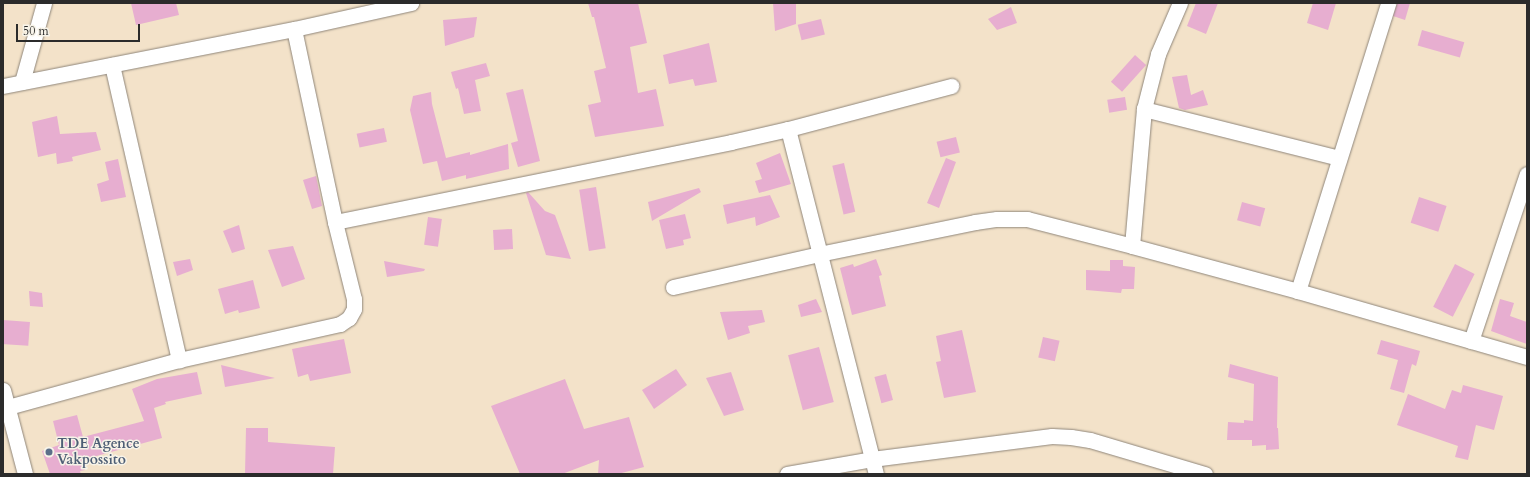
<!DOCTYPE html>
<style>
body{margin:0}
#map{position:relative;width:1530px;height:477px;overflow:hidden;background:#f3e2c9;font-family:Cardo,serif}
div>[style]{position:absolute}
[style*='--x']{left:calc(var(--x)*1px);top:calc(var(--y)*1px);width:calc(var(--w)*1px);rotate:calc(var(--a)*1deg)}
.building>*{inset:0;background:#e7aed0;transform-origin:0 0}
.roads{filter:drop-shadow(0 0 1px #8f867a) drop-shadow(0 0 1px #8f867a)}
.minor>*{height:15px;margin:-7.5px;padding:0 7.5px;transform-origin:7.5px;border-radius:7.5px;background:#fff}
.dots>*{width:11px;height:11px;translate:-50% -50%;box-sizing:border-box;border:2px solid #f7f3e8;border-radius:50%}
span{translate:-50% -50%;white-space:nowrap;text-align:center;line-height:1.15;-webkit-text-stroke:3px #f7f3e8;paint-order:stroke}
.service-label{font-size:14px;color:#4e5e75;font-weight:700}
.left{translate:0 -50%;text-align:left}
.frame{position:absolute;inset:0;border:4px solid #2b2b2b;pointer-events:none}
.scale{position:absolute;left:16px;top:24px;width:124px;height:18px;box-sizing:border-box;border:2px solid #2b2b2b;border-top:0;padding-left:5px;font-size:12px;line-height:14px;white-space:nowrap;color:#2b2b2b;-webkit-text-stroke:3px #f7f3e8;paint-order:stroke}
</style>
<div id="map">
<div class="building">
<div style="clip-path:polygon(131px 3px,176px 3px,179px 15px,136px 25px)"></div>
<div style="clip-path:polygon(588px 3px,638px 3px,647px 43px,630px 47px,638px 93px,656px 89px,664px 126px,595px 137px,588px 105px,601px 102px,594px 71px,606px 68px,594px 17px,592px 17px)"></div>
<div style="clip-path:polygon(773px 3px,796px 3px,796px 24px,775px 31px)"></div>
<div style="clip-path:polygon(1196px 3px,1218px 3px,1206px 34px,1187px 26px)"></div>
<div style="clip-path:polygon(1313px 3px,1336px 3px,1328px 30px,1307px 23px)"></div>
<div style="clip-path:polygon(1397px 3px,1410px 3px,1405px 20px,1393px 16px)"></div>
<div style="clip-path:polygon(1011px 7px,1017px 23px,997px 30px,988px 19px)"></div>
<div style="clip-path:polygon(477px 17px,474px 37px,445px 46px,443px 20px)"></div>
<div style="left:821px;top:19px;width:16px;height:24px;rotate:76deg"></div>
<div style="left:1422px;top:30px;width:44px;height:16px;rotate:16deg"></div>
<div style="clip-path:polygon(709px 43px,717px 82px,695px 86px,693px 79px,669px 84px,663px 55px)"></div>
<div style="left:1135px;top:55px;width:15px;height:36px;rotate:42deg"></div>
<div style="clip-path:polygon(486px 63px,490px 76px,475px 80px,481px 111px,464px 114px,458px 88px,456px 89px,451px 72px)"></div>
<div style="clip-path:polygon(1187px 75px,1191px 95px,1203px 90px,1208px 105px,1185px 110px,1179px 108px,1172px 77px)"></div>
<div style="clip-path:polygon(523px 89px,540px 161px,518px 167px,511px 143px,518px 141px,506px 93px)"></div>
<div style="clip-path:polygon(431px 92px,432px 104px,446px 158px,470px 152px,470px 155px,508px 144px,509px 169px,466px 179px,466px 175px,442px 181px,437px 161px,423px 164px,410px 110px,413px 96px)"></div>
<div style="left:1125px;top:97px;width:13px;height:18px;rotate:81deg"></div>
<div style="clip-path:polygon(57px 116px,60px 134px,96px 132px,101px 150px,72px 157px,73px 161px,57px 164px,56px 153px,38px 157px,32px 122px)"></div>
<div style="left:384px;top:128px;width:14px;height:28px;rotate:78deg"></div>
<div style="left:956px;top:137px;width:16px;height:20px;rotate:76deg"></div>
<div style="clip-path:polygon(780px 153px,791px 184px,759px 193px,755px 181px,762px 179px,756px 163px)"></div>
<div style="clip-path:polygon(946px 158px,956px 162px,939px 208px,927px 203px)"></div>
<div style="clip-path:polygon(118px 159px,126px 197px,101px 202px,97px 184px,109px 180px,105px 162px)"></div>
<div style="left:844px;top:163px;width:50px;height:12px;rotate:77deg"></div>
<div style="clip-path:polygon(316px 176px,322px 206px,312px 209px,303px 180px)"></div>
<div style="left:596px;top:187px;width:62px;height:17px;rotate:81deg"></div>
<div style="clip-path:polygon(699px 188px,701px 192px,652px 221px,648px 202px)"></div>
<div style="clip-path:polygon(528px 192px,545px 211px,555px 215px,571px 259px,546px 255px,526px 193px)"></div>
<div style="clip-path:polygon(770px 195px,780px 217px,756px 226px,755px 217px,727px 224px,723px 205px)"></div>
<div style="left:1419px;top:197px;width:29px;height:27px;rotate:18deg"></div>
<div style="left:1242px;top:202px;width:24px;height:19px;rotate:15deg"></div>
<div style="clip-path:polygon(685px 214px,691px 238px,683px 240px,684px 245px,666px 249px,659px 220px)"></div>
<div style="left:428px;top:217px;width:14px;height:28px;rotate:8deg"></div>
<div style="clip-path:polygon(239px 225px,245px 249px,232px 253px,223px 231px)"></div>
<div style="left:512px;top:229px;width:20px;height:19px;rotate:87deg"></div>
<div style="clip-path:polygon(293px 246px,305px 279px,282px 287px,268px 250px)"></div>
<div style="clip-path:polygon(190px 259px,193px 270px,177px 276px,173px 262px)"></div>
<div style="clip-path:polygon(876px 259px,882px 275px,879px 276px,886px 306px,852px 315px,840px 268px,853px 264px,854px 267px)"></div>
<div style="clip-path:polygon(1110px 260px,1123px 260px,1123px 266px,1135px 267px,1134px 289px,1122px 289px,1121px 293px,1086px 290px,1086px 270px,1110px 271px)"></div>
<div style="clip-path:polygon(384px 261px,425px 269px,424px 271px,387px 277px)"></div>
<div style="left:1455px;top:264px;width:22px;height:48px;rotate:27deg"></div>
<div style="clip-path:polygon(253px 280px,260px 308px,239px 313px,238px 310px,225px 314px,218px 289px)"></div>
<div style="clip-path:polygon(29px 291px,42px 293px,43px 307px,30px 306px)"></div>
<div style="clip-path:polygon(816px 299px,822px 312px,801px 317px,798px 305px)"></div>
<div style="clip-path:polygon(1500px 299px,1514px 303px,1510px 316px,1527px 322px,1527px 344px,1491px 331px)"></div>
<div style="clip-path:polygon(762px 310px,765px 322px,748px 326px,750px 333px,728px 340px,720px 312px)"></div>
<div style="left:3px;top:320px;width:27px;height:24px;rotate:4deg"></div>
<div style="clip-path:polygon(962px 330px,976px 392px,944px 398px,936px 362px,941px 361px,936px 336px)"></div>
<div style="left:1043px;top:337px;width:17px;height:21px;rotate:13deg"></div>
<div style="clip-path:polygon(344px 339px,351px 373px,310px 381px,308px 374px,298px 377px,292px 349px)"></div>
<div style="clip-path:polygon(1381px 340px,1420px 351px,1416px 366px,1412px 364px,1404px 393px,1390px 389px,1398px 360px,1377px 354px)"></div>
<div style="left:819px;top:347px;width:57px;height:32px;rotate:75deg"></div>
<div style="clip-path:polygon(1230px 364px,1278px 377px,1277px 428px,1278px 428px,1279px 449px,1266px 450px,1266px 445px,1252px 446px,1252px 440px,1227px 440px,1228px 422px,1244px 423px,1244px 420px,1253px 421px,1254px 384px,1228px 377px)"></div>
<div style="clip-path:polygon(221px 365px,275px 378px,225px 387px)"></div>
<div style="clip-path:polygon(676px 369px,687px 385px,654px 409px,642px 390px)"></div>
<div style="clip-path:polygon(197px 372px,202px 394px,165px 402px,166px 404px,154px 408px,162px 438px,82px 460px,85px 470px,80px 471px,81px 474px,50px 474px,42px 451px,59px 445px,53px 421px,77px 415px,83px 437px,144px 421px,132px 389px,157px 379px)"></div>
<div style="clip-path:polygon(731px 372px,744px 410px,724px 416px,706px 378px)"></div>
<div style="left:886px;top:374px;width:27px;height:12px;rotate:75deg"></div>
<div style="clip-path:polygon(565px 379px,584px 429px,629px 417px,644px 467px,618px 474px,598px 474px,599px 460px,562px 474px,520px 474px,491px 406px)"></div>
<div style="clip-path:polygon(1463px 385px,1503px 396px,1494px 430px,1476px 425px,1468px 460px,1455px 457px,1458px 446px,1397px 425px,1408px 394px,1445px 409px,1452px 390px,1461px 393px)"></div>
<div style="clip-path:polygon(246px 428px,268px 428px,268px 442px,335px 447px,333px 474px,245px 474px)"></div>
</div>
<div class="roads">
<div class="minor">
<div style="--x:112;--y:65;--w:303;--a:77.2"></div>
<div style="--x:22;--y:82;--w:82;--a:-74.4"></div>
<div style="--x:3;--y:86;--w:297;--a:-11.1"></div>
<div style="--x:294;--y:29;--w:120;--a:-12.5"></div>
<div style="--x:1144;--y:109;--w:201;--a:14.1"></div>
<div style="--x:788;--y:129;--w:356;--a:75.7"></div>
<div style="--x:335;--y:222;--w:404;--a:-11.4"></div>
<div style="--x:731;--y:142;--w:58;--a:-12.8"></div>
<div style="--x:788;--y:129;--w:169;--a:-14.8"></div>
<div style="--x:1132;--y:246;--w:138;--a:-85"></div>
<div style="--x:1144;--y:109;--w:57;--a:-75.7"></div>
<div style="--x:1158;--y:54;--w:56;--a:-66.7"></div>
<div style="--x:673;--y:287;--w:150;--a:-12.7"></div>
<div style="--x:819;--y:254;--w:159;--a:-11.6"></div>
<div style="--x:975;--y:222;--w:22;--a:-8"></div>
<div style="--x:997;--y:219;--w:30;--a:0"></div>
<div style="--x:1027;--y:219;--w:108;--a:14.4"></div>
<div style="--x:1132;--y:246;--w:172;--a:15.2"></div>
<div style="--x:1298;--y:291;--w:238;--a:16.1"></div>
<div style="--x:1298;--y:291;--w:302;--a:-72.6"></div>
<div style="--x:1471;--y:341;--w:176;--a:-71.5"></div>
<div style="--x:3;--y:390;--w:87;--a:75.3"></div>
<div style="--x:8;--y:407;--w:177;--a:-15.4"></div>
<div style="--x:179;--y:360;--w:165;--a:-12.6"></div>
<div style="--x:340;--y:324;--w:11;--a:-34"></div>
<div style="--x:349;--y:318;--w:10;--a:-61"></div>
<div style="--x:354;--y:309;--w:10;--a:-90"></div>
<div style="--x:354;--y:299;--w:79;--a:-103.9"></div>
<div style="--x:335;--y:222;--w:197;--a:-102"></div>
<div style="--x:787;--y:474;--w:86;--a:-10"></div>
<div style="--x:872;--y:459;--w:181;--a:-7.3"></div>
<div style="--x:1052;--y:436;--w:19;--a:3"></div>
<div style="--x:1071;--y:437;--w:19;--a:9"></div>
<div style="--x:1090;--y:440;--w:120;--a:16.5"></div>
</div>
</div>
<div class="dots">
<div style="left:49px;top:452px;background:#5c6f8a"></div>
</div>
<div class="service-label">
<span class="left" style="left:57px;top:452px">TDE Agence<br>Vakpossito</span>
</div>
<div class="frame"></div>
<div class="scale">50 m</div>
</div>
